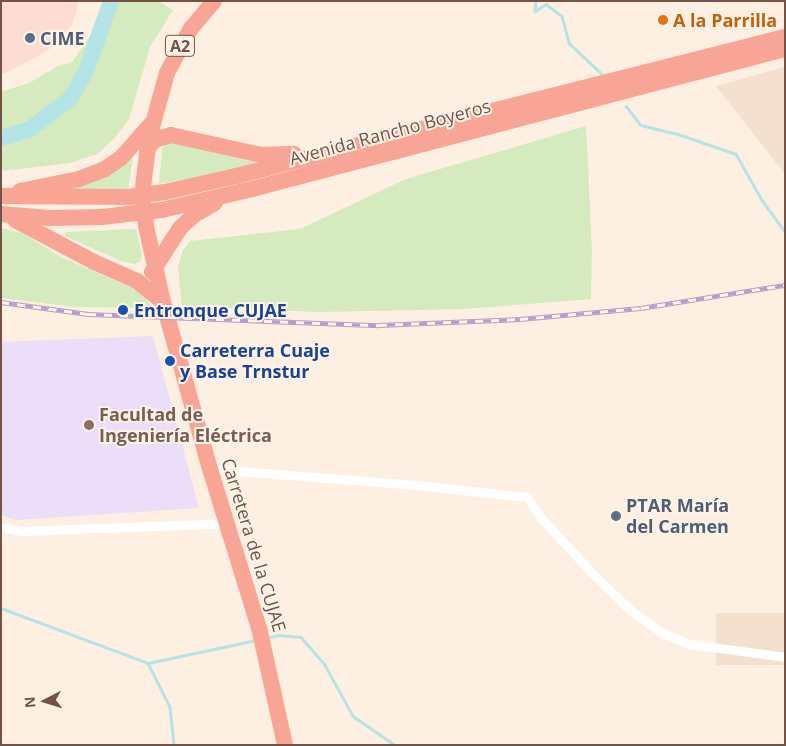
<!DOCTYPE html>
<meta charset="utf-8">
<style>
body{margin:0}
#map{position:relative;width:786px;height:746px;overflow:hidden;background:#fdefe1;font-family:"Open Sans",sans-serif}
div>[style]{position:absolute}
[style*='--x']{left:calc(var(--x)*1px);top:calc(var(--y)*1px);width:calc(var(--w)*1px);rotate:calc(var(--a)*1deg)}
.residential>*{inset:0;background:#f4e0cf;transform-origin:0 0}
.commercial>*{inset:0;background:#fddcd4}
.education>*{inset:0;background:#ecdef9}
.green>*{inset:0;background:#d5eabf}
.stream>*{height:2.5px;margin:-1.25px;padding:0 1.25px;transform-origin:1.25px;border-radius:1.25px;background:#b5e4e6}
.river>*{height:16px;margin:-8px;padding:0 8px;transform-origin:8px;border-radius:8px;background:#b5e4e6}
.street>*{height:9px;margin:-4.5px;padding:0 4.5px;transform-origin:4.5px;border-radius:4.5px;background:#fff}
.highway>*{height:16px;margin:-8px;padding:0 8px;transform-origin:8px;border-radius:8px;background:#f9a596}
.rail>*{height:4.5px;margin-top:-2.25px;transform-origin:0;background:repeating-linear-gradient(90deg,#fff3e8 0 8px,#b0a0c6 0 16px);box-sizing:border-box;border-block:1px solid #b0a0c6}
.dots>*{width:14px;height:14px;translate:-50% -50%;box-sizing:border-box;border:2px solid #fff3e8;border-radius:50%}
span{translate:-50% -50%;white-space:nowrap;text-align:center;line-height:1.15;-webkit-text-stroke:4px #fff3e8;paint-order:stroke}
.shield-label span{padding:1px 4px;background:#fff3e8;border:1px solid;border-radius:4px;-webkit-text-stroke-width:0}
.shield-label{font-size:16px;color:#745347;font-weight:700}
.food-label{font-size:18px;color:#c56008;font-weight:700}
.left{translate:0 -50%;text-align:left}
.service-label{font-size:18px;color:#4e5e75;font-weight:700}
.street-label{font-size:18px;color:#745347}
.transit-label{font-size:18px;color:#164399;font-weight:700}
.education-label{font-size:18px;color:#785e54;font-weight:700}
.frame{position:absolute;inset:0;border:2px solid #745347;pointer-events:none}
.north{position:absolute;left:20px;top:676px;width:50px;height:50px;-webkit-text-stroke:4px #fff3e8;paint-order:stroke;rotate:265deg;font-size:14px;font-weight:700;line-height:20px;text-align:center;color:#745347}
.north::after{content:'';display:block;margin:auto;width:18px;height:22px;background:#745347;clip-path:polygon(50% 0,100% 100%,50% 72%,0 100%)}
</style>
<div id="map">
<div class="residential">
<div style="clip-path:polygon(785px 67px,785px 174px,716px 86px)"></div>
<div style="left:716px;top:613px;width:69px;height:52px"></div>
</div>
<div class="commercial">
<div style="clip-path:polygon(1px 1px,79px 1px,72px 25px,47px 51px,6px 73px,1px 74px)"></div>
</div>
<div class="education">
<div style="clip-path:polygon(153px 336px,199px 508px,16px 520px,1px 515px,1px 342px)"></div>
</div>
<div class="green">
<div style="clip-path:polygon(115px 1px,158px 1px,173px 10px,150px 47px,129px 119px,114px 139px,97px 154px,70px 163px,1px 171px,1px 92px,29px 83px,58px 66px,72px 62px)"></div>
<div style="clip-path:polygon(586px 126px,592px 250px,591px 299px,465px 309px,318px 312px,182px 306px,178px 266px,183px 251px,190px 241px,300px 229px,406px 179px)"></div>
<div style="clip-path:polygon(165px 141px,253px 162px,254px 164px,204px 177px,159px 184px,162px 150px)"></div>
<div style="clip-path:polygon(134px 151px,128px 190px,34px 192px)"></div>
<div style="clip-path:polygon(1px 228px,22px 233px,61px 257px,141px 292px,153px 308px,75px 307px,1px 298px)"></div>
<div style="clip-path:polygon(136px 229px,142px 255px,140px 262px,134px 264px,121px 261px,65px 236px,66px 232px)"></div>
</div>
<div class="stream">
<div style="--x:536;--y:1;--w:10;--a:96"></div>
<div style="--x:535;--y:11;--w:13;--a:-32"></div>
<div style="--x:546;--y:4;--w:20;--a:37"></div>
<div style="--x:562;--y:16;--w:28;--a:75"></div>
<div style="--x:569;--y:43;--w:45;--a:43.2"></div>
<div style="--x:626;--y:106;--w:24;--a:52"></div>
<div style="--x:641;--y:125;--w:38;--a:14"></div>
<div style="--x:678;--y:134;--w:61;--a:19"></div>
<div style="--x:736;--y:154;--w:53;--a:60.5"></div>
<div style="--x:762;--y:200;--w:39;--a:54"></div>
<div style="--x:1;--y:608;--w:157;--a:20.5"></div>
<div style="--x:148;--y:663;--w:110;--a:-12"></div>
<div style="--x:266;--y:638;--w:13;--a:-13"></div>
<div style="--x:279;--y:635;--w:22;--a:5"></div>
<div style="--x:301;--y:637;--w:37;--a:49"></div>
<div style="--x:325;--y:665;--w:58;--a:61.2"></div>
<div style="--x:353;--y:716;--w:51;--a:34.6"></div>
<div style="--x:148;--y:663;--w:49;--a:63.4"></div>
<div style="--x:170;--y:707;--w:38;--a:84"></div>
</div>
<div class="river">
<div style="--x:1;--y:138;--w:30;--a:-17"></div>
<div style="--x:30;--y:129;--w:50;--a:-36.9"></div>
<div style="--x:70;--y:99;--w:32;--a:-60"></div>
<div style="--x:86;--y:71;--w:74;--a:-70.3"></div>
</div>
<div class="street">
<div style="--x:210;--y:469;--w:198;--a:4.4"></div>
<div style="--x:407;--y:484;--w:121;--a:6.2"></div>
<div style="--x:527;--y:497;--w:27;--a:56"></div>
<div style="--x:542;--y:519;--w:75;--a:47.2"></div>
<div style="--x:593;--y:574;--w:53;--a:44.2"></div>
<div style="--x:631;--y:611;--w:39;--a:35"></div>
<div style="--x:663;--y:633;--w:28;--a:23"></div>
<div style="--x:689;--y:644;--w:97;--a:7.7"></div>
<div style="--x:1;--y:527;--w:21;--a:11"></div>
<div style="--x:22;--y:531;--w:204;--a:-2.2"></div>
</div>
<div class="highway">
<div style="--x:214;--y:1;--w:35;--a:130"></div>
<div style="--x:191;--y:28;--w:51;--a:118.1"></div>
<div style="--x:167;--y:73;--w:67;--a:105.5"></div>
<div style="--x:149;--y:138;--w:58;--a:96.9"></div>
<div style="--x:142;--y:196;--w:30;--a:82"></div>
<div style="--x:146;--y:226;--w:78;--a:77.4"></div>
<div style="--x:163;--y:302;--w:173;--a:74.3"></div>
<div style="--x:210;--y:469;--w:170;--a:72.9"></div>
<div style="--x:260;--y:632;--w:116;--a:77.5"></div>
<div style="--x:147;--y:150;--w:12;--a:-55"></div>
<div style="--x:154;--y:140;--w:18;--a:-16"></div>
<div style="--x:171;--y:135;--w:92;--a:12.5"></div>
<div style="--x:261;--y:155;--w:33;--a:-2"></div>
<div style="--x:20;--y:191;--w:60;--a:-11.5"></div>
<div style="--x:79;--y:179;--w:28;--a:-21"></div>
<div style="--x:105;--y:169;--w:19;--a:-35"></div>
<div style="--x:121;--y:158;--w:45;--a:-48.6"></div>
<div style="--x:1;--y:196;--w:128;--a:0.4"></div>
<div style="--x:129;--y:197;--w:36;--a:-8"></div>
<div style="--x:165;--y:192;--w:73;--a:-12.7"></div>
<div style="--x:236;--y:176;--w:566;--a:-14.21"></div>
<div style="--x:1;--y:214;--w:49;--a:4.7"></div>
<div style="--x:50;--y:218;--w:52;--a:-1.1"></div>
<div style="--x:102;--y:217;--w:60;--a:-6.7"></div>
<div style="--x:162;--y:210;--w:92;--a:-13.1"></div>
<div style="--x:252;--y:189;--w:551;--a:-14.72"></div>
<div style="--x:15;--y:220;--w:89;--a:28"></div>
<div style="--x:94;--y:262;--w:47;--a:23.8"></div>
<div style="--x:137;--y:281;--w:33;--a:39"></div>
<div style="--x:152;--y:272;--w:52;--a:-57.5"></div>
<div style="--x:180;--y:228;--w:19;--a:-43"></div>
<div style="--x:194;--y:215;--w:24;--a:-30"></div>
</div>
<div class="rail">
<div style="--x:1;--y:302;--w:88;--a:7.9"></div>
<div style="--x:88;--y:314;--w:291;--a:2.2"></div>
<div style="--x:379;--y:325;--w:141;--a:-2.4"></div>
<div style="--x:520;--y:319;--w:121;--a:-5.2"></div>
<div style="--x:641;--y:308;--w:146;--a:-9.1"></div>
</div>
<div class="dots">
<div style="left:663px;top:20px;background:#e8710a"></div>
<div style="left:30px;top:38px;background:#5c6f8a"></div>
<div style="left:123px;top:310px;background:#1a4fb4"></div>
<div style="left:170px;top:361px;background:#1a4fb4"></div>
<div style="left:89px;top:425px;background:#8d6e63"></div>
<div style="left:616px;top:516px;background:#5c6f8a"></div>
</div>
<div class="shield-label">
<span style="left:180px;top:46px">A2</span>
</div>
<div class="food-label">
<span class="left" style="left:673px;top:20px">A la Parrilla</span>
</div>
<div class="service-label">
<span class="left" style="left:40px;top:38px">CIME</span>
<span class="left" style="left:626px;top:516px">PTAR María<br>del Carmen</span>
</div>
<div class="street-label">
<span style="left:390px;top:132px;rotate:-15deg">Avenida Rancho Boyeros</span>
<span style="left:254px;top:545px;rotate:73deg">Carretera de la CUJAE</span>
</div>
<div class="transit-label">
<span class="left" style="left:134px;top:310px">Entronque CUJAE</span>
<span class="left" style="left:180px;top:361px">Carreterra Cuaje<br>y Base Trnstur</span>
</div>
<div class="education-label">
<span class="left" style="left:99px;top:425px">Facultad de<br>Ingeniería Eléctrica</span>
</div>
<div class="frame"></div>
<div class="north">N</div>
</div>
